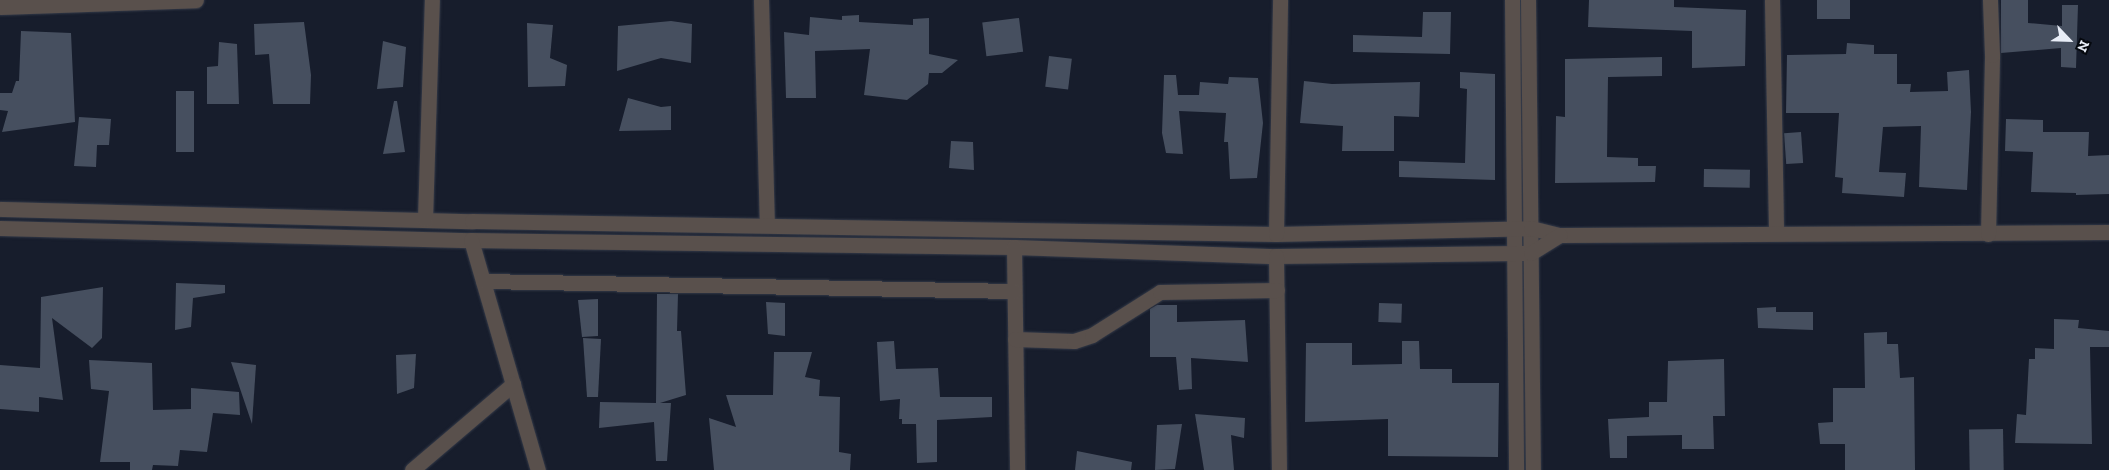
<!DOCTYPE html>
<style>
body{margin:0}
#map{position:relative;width:2109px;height:470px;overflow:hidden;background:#171d2c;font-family:"Zilla Slab",serif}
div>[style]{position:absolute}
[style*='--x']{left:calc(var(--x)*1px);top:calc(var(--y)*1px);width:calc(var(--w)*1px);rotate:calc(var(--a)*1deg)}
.building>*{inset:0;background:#464f5f;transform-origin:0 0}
.roads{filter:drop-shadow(0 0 1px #343a48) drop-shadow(0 0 1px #343a48)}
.minor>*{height:15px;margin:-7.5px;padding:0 7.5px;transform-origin:7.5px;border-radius:7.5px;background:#59504c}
span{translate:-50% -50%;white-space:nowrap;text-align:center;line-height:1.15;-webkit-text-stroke:5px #05080e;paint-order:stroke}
.north{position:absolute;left:2044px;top:15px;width:50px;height:50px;-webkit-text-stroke:4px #05080e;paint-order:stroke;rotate:114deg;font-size:14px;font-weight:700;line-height:20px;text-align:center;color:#e8edf7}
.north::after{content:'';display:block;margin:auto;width:18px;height:22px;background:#e8edf7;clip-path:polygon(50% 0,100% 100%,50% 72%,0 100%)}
</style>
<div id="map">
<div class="building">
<div style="clip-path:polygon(1589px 0,1674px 0,1674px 7px,1746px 10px,1745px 66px,1692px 68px,1692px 31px,1588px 27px)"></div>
<div style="left:1817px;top:0;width:33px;height:19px"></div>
<div style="clip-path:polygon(2001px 0,2028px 0,2028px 23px,2062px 26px,2062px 5px,2078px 5px,2076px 68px,2061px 67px,2061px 48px,2001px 53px)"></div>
<div style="clip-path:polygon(1423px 12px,1451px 12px,1450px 54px,1353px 52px,1353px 35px,1422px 37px)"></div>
<div style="clip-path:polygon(859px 15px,859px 22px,913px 25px,913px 19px,929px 18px,929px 54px,958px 60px,942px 73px,929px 73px,928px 84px,907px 100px,864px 95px,870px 49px,815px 51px,816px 98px,786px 98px,784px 32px,809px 35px,810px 17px,842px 20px,842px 16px)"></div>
<div style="left:1019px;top:18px;width:34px;height:37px;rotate:83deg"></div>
<div style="clip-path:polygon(671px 21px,692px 24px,691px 63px,661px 58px,617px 71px,618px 26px)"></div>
<div style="clip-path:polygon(304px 22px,311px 75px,310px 104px,273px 104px,269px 54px,255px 55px,254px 24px)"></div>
<div style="clip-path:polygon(527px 23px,553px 25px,550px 58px,567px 65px,565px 86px,528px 87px)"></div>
<div style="clip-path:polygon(21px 31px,71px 33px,75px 122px,2px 132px,8px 111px,0 110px,0 93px,12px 93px,16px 81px,19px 81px)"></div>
<div style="clip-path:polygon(383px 41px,406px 47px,403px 87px,377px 89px)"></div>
<div style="clip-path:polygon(219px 42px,237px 44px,239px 104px,207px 104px,207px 67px,218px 66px)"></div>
<div style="clip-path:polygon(1847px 43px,1874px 45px,1874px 54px,1897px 54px,1897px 84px,1911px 84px,1910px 92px,1948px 91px,1947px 72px,1969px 70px,1971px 112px,1967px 190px,1919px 187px,1921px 126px,1883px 127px,1879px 172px,1906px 173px,1904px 197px,1842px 193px,1843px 178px,1835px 177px,1839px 113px,1786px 113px,1787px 55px,1846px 54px)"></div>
<div style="left:1049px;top:56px;width:23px;height:31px;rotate:7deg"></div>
<div style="clip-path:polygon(1662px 57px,1662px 76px,1608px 77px,1607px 157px,1638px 158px,1638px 166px,1656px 166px,1655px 182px,1555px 183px,1556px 116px,1565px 117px,1565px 59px)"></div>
<div style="clip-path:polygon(1460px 72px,1495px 74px,1495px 180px,1399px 177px,1399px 161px,1465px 163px,1467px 89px,1460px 88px)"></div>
<div style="clip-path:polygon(1164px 75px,1176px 75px,1178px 95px,1199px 95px,1200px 82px,1228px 84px,1229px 77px,1258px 78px,1263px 123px,1257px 178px,1230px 179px,1228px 142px,1224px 142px,1226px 113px,1179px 111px,1183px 154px,1166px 153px,1162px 133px)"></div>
<div style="clip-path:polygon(1304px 81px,1332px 84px,1420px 82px,1419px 117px,1394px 116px,1394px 151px,1342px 151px,1343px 126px,1300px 123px)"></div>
<div style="left:176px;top:91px;width:18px;height:61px"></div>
<div style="clip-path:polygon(628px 98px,661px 107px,671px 106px,671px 130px,619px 131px)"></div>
<div style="clip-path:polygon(394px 101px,397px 101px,405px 152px,383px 154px)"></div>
<div style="clip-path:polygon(79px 117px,111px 119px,109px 145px,97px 145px,96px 167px,74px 166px)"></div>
<div style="clip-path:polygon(2006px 119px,2043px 120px,2043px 132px,2089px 132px,2088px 156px,2109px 155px,2109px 194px,2076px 195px,2076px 193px,2031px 192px,2033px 152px,2005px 151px)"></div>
<div style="left:1801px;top:132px;width:31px;height:17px;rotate:86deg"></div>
<div style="clip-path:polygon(951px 141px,973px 142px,974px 170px,949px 168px)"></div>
<div style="left:1704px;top:169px;width:46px;height:18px;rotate:1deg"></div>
<div style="clip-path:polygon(176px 283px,225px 285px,225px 293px,193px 298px,191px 327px,175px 330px)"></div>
<div style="clip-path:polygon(103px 287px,102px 338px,92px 348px,52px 318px,63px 400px,39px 397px,39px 412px,0 409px,0 365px,40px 368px,41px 297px)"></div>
<div style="clip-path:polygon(657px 294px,678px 294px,677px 331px,681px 331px,686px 395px,660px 403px,671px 403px,667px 461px,656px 461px,654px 422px,599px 428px,600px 402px,656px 403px)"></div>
<div style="clip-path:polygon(598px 299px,598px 336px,582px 337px,578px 300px)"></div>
<div style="clip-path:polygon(766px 302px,785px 303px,785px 336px,768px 334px)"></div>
<div style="left:1379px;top:303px;width:23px;height:19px;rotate:2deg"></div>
<div style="clip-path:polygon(1157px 305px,1177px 305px,1177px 322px,1245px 320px,1248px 362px,1191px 358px,1192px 389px,1179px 390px,1176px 357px,1150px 357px,1150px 309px)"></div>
<div style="clip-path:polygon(1776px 307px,1776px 312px,1813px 312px,1813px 330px,1758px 328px,1757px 308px)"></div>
<div style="clip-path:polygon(2054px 319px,2079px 320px,2078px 328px,2109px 331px,2109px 347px,2090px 347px,2092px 444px,2015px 443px,2017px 414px,2026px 415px,2029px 359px,2035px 359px,2035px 348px,2054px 349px)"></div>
<div style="clip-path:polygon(1887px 332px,1887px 344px,1898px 344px,1900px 378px,1914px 377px,1915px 470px,1845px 470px,1845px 444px,1820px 444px,1818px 423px,1833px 422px,1833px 388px,1865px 388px,1864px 333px)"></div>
<div style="clip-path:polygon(583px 338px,601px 339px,598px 397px,587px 397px)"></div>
<div style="clip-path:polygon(894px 341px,896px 369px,938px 368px,940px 397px,992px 397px,992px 417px,937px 420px,937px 462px,917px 463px,916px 424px,902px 424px,902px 419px,899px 419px,900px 399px,880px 401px,877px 342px)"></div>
<div style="clip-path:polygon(1402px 341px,1419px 341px,1420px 369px,1452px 369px,1452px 383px,1499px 383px,1498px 457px,1388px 456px,1388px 419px,1305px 422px,1306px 343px,1352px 343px,1352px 365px,1402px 364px)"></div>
<div style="clip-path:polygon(774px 352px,812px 352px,805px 377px,820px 380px,819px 396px,840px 397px,839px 452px,851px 454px,850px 470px,714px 470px,709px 418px,736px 427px,726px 395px,773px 395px)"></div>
<div style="clip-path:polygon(416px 354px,414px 388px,397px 394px,396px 355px)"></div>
<div style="clip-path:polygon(1724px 359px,1725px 416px,1713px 416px,1714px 449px,1682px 449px,1682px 435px,1627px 436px,1627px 458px,1610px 458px,1608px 419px,1649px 417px,1649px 402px,1667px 402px,1668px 361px)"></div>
<div style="clip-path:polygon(89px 360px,152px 363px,153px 410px,191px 409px,191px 388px,239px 392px,240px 415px,213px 413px,207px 452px,180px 450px,178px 466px,153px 465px,152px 470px,130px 470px,130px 462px,100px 462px,109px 391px,91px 389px)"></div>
<div style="clip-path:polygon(231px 362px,256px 365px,252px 424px)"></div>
<div style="clip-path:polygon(1195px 414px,1245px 418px,1244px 438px,1231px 435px,1234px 470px,1204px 470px)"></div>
<div style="clip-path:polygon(1182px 424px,1175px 469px,1155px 470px,1157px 425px)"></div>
<div style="left:2003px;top:429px;width:41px;height:34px;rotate:89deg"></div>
<div style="clip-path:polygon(1077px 451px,1132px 462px,1131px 470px,1075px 470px)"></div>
</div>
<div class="roads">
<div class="minor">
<div style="--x:761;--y:0;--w:225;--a:88.5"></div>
<div style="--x:1512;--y:0;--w:470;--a:89.5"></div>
<div style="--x:1528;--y:0;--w:470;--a:89.4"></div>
<div style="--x:1772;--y:0;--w:232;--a:89"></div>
<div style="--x:0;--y:7;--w:196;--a:-2"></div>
<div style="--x:0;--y:209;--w:472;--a:1.5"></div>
<div style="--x:472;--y:221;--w:804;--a:0.93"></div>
<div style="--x:1276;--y:234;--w:255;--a:-1.3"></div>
<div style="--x:1531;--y:228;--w:30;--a:14"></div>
<div style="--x:1560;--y:235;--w:549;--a:-0.31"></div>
<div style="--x:425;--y:219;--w:219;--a:-88.2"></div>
<div style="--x:0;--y:228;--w:471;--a:1.5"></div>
<div style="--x:471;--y:240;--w:543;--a:0.74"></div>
<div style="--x:1014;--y:247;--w:262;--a:2"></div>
<div style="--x:1276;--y:256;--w:255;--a:-0.7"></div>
<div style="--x:1531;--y:253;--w:34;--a:-32"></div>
<div style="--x:1276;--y:234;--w:234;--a:-89"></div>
<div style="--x:1988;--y:234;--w:179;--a:-88.7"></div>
<div style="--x:1992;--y:55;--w:55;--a:-92.1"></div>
<div style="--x:471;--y:240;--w:240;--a:73.8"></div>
<div style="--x:1014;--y:247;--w:223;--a:89.2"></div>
<div style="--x:1276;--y:256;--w:214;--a:89.2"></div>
<div style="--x:483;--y:281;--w:531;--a:1.08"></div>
<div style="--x:1015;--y:339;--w:59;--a:1.9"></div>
<div style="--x:1074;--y:341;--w:19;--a:-18"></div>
<div style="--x:1092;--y:335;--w:80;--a:-32.3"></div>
<div style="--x:1160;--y:292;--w:117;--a:-1"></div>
<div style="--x:412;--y:470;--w:133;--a:-40.4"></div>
</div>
</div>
<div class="north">N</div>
</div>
